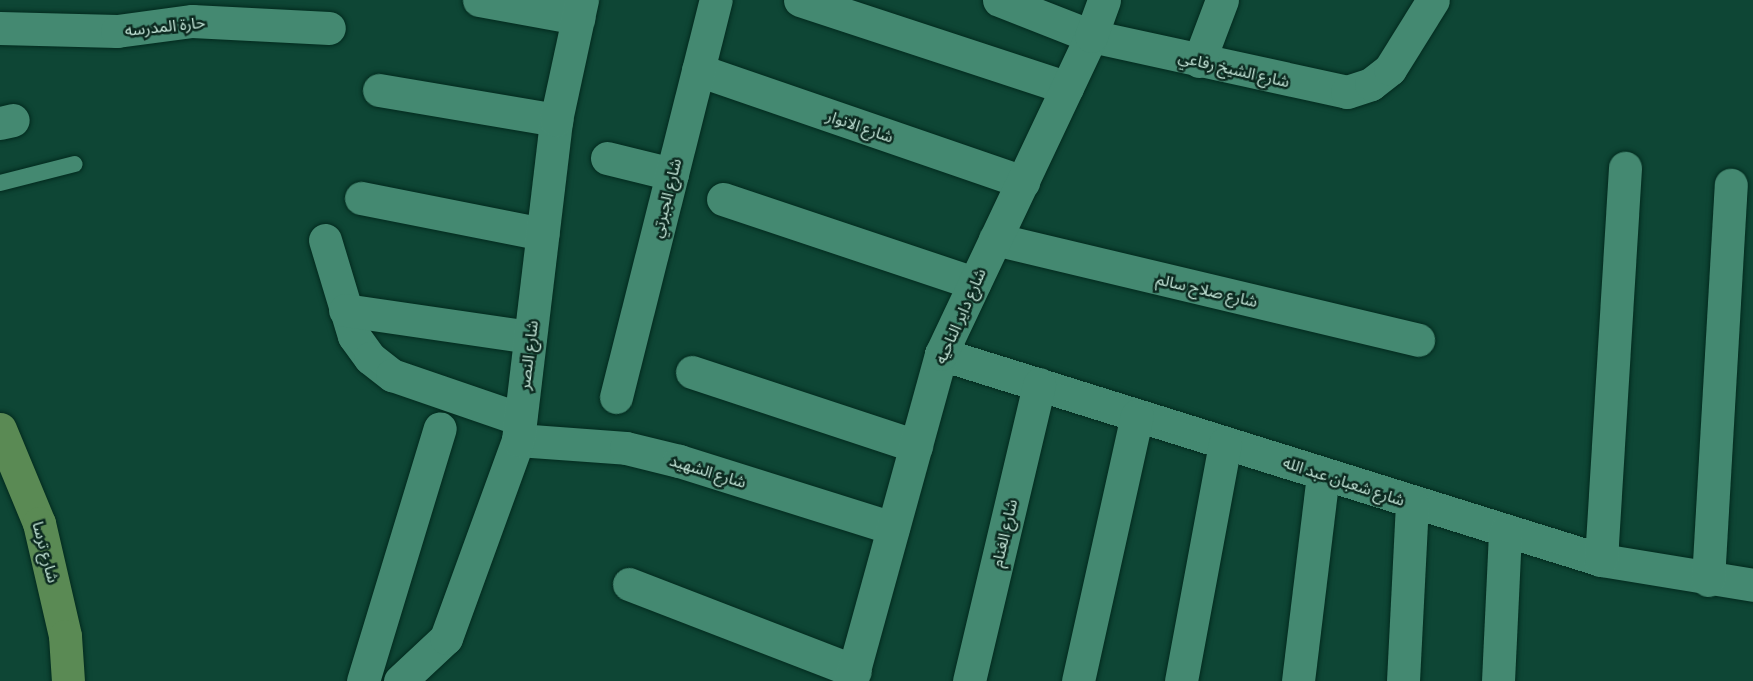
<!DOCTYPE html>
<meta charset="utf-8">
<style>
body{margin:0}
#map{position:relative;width:1753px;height:681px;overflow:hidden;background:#0e4635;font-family:"IBM Plex Serif","Noto Sans Arabic",serif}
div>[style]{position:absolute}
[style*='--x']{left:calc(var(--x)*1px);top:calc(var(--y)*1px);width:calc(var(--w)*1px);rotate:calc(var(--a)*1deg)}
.roads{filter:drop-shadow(0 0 2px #032a1e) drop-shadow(0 0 2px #032a1e)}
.lane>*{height:16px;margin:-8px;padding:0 8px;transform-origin:8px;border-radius:8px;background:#448971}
.street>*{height:33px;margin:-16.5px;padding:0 16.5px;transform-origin:16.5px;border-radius:16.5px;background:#448971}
.secondary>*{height:33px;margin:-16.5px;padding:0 16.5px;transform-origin:16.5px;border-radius:16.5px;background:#5a8a54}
span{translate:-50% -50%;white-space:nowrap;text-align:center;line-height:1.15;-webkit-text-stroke:5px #0b291f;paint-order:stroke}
.street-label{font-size:16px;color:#c4e5d8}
</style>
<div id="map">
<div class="roads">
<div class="lane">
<div style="--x:0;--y:183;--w:77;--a:-14.2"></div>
</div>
<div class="street">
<div style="--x:479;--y:0;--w:101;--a:10.3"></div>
<div style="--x:800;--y:0;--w:281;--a:18.2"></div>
<div style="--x:999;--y:0;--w:99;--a:21.4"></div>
<div style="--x:1091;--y:36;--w:262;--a:12.3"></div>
<div style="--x:1347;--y:92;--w:25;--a:-18"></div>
<div style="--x:1371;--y:84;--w:24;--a:-38"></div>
<div style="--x:1390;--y:69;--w:81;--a:-58.1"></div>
<div style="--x:0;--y:28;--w:117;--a:1.5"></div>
<div style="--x:117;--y:31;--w:76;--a:-7.6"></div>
<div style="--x:192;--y:21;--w:137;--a:2.9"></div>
<div style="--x:1199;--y:61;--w:65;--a:-69.3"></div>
<div style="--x:698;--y:70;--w:344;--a:19"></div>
<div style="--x:379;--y:90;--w:180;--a:9.6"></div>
<div style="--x:0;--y:123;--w:13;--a:-13"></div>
<div style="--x:607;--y:158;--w:67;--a:13.8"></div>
<div style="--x:361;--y:198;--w:185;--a:11.2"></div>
<div style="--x:723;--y:199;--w:265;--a:18.5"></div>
<div style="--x:995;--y:239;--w:435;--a:13.4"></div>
<div style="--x:325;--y:240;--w:100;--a:73.2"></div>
<div style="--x:354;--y:336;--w:27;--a:54"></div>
<div style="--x:370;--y:358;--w:28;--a:38"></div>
<div style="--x:392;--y:375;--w:135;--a:19"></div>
<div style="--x:345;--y:310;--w:187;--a:8.3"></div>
<div style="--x:941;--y:354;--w:691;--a:17.33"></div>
<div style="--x:1601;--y:560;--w:154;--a:9.3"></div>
<div style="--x:692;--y:372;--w:236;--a:18.3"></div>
<div style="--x:616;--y:397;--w:409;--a:-75.9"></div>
<div style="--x:518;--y:440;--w:108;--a:4.2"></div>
<div style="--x:626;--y:448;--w:55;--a:13.8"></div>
<div style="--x:679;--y:461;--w:224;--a:17.4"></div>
<div style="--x:1601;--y:560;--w:393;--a:-86.5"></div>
<div style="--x:1708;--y:580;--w:396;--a:-86.7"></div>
<div style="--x:629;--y:584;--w:242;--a:21.1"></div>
<div style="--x:363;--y:681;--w:264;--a:-73.1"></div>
<div style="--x:400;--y:681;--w:63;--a:-43.1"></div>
<div style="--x:446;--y:638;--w:211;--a:-70"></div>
<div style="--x:518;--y:440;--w:322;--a:-83.2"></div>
<div style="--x:556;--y:120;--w:123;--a:-77.8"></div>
<div style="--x:851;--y:681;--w:339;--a:-74.6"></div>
<div style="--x:941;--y:354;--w:352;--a:-64.7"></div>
<div style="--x:1091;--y:36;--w:38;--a:-70"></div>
<div style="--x:969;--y:681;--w:305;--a:-76.7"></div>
<div style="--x:1078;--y:681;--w:272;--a:-77.5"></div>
<div style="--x:1181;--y:681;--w:242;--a:-79.5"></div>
<div style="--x:1298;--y:681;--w:209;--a:-83.1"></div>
<div style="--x:1403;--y:681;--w:178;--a:-87.1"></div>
<div style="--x:1498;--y:681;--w:149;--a:-87.3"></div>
</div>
<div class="secondary">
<div style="--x:0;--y:429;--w:102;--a:67.5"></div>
<div style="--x:39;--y:523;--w:116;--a:77"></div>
<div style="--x:65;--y:636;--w:45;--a:86.2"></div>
</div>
</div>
<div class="street-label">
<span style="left:165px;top:26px;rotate:-6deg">حارة المدرسه</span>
<span style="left:1234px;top:69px;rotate:13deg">شارع الشيخ رفاعي</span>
<span style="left:860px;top:126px;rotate:19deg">شارع الانوار</span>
<span style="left:666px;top:198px;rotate:-76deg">شارع الجبرتي</span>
<span style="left:1207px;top:290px;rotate:13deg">شارع صلاح سالم</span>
<span style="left:960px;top:316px;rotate:-66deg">شارع داير الناحيه</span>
<span style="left:528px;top:355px;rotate:-83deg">شارع النصر</span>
<span style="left:708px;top:471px;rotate:17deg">شارع الشهيد</span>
<span style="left:1344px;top:481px;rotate:18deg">شارع شعبان عبد الله</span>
<span style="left:1004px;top:533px;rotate:-77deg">شارع الغنام</span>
<span style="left:46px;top:552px;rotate:75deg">شارع ترسا</span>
</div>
</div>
